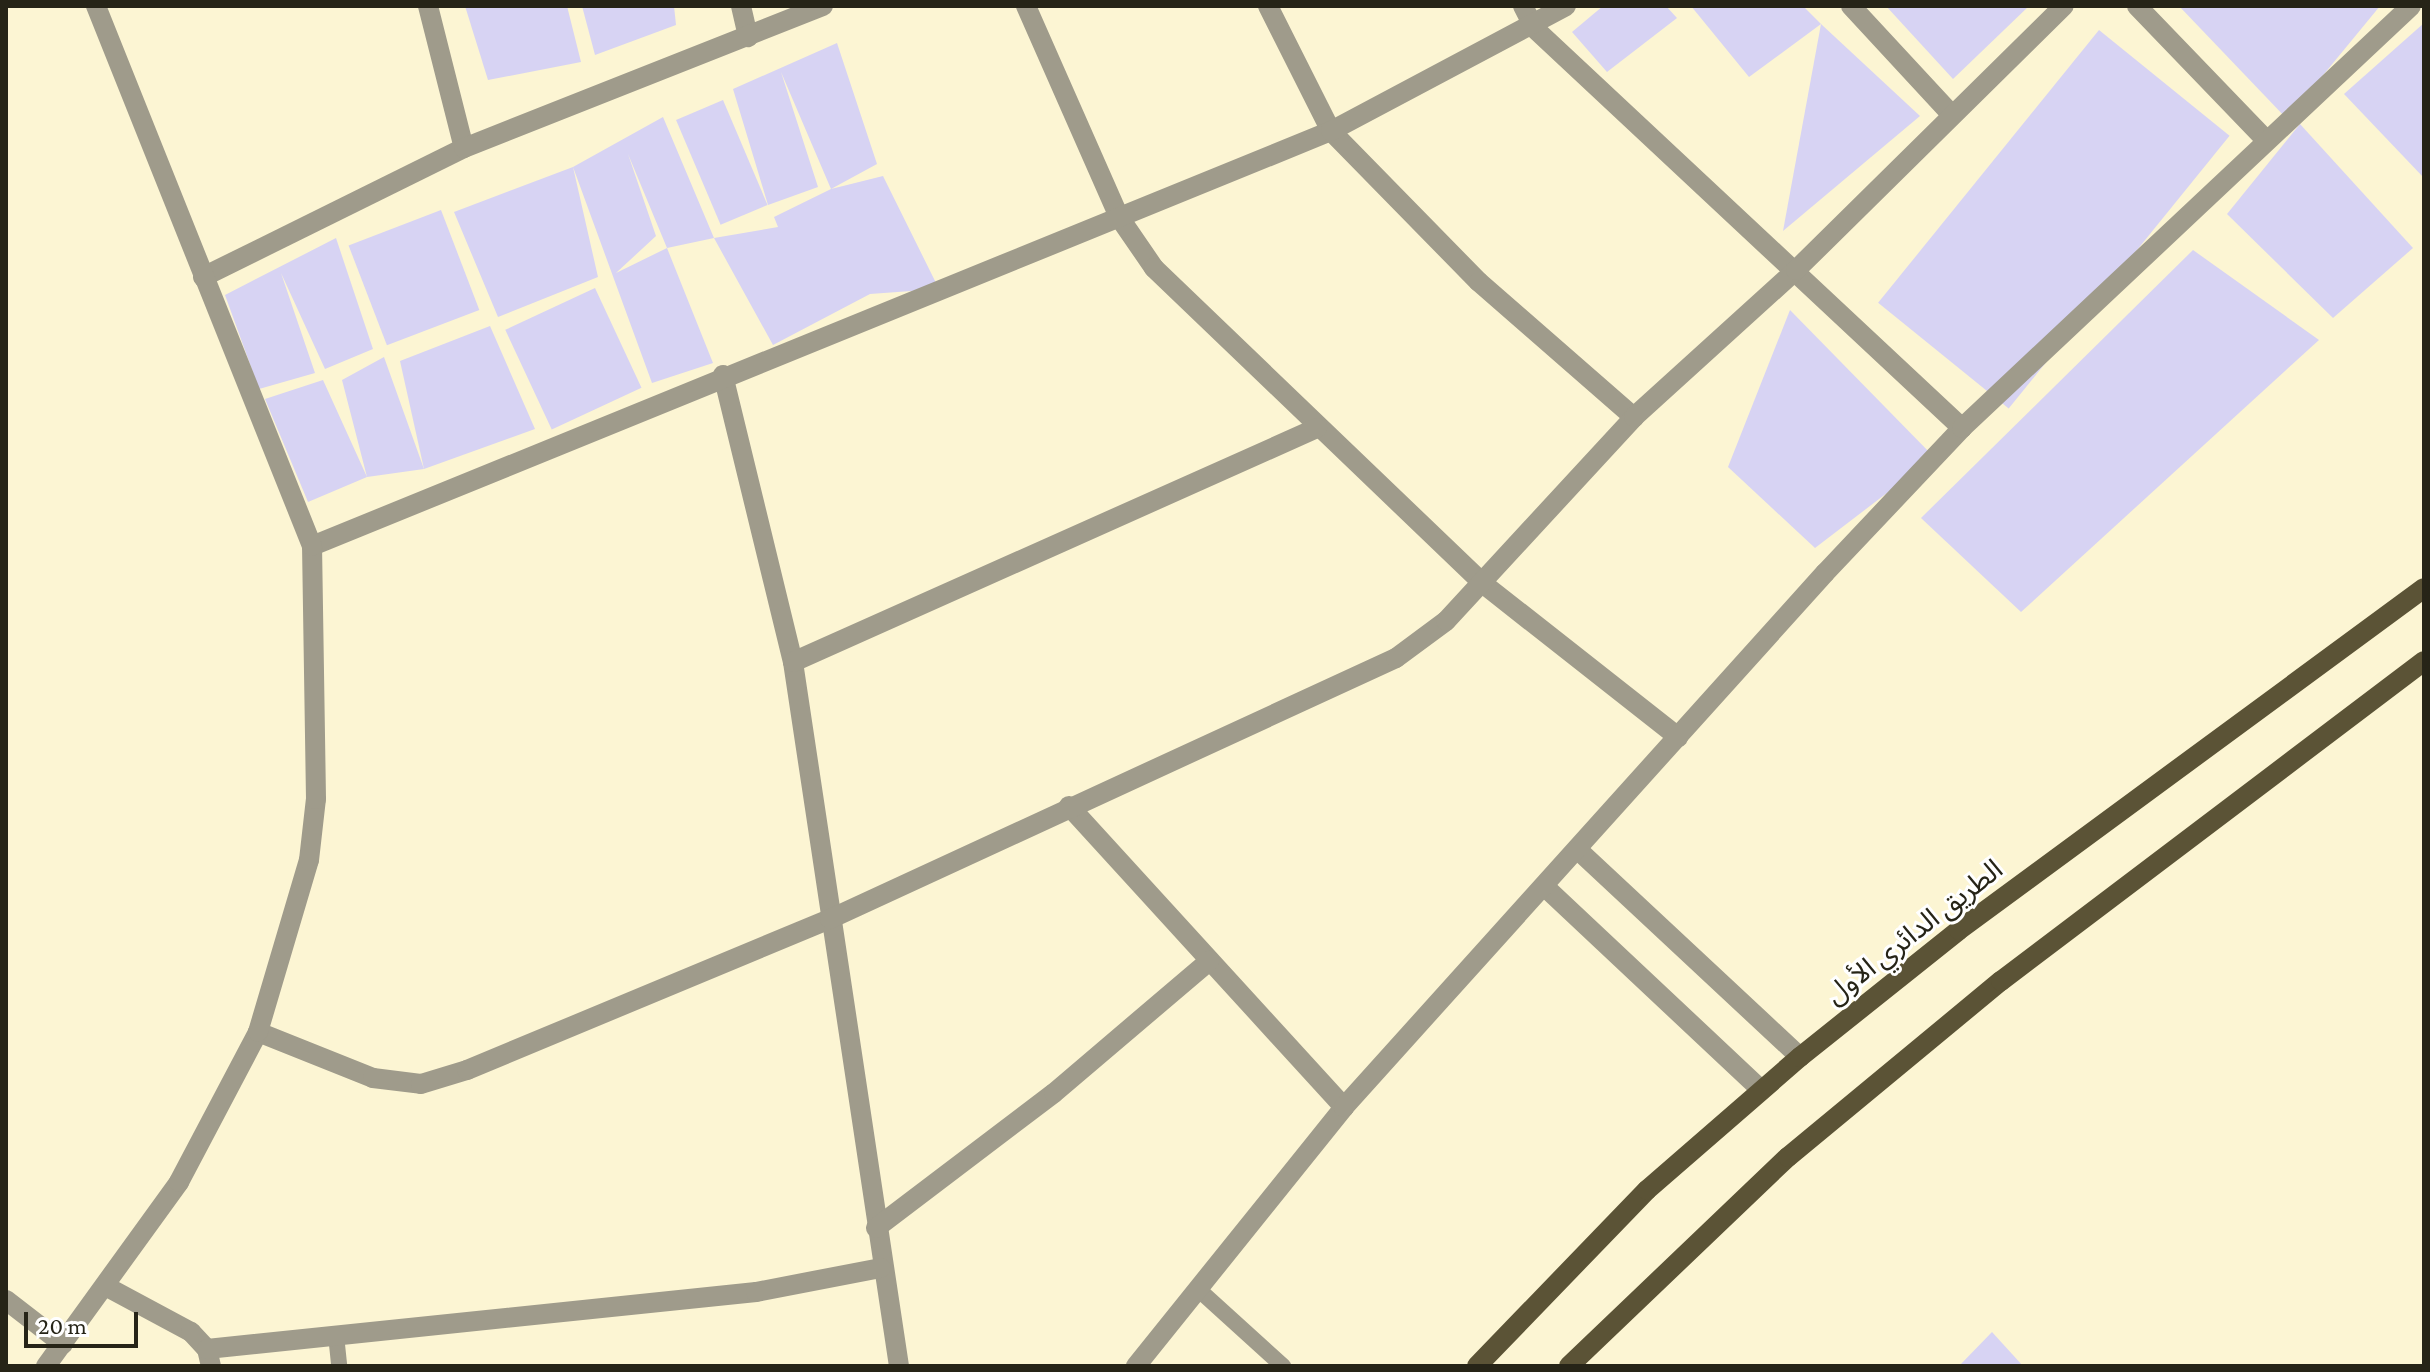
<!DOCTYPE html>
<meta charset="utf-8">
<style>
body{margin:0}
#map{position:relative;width:2430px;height:1372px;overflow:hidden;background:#fcf5d3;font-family:"Crimson Pro","Noto Sans Arabic",serif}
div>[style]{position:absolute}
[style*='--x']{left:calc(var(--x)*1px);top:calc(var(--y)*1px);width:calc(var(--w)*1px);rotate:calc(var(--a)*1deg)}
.building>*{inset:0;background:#d7d3f3;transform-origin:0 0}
.service>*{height:16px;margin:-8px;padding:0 8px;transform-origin:8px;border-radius:8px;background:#9f9b8b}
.minor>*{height:20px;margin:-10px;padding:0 10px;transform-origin:10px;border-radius:10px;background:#9f9b8b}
.tertiary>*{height:20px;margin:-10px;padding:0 10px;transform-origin:10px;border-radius:10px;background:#9f9b8b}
.primary>*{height:20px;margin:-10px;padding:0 10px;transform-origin:10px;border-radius:10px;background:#5b5336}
span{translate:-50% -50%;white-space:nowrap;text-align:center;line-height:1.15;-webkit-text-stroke:6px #fff;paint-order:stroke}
.street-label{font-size:28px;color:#262417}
.frame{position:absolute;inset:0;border:8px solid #262417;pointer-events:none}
.scale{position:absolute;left:24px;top:1312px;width:114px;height:36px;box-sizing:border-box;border:4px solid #262417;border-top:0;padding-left:10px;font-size:24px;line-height:28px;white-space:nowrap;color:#262417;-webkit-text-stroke:6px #fff;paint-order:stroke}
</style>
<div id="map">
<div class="building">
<div style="clip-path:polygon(465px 6px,567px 6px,581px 62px,488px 80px)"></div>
<div style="clip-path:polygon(582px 6px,674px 6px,676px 25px,595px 55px)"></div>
<div style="clip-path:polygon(1603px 6px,1666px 6px,1677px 18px,1607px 72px,1572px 32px)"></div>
<div style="clip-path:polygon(1691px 6px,1803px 6px,1821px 24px,1749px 77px)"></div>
<div style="clip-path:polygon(1886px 6px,2029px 6px,1953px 79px)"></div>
<div style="clip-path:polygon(2179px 6px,2380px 6px,2287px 119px)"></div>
<div style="clip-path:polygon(2424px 23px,2424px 178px,2344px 94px)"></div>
<div style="clip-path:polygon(1821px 24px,1920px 116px,1783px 231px)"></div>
<div style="left:2099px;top:30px;width:168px;height:351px;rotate:39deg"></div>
<div style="clip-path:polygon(837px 43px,877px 164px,831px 189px,883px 176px,939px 289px,870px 294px,773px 345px,714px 238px,778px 227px,774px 217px,831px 189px,781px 72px,818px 187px,768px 205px,733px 89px)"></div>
<div style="left:723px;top:100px;width:114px;height:51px;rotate:67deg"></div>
<div style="clip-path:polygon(663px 117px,714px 238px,667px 248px,628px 154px,656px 236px,616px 273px,667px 248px,713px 363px,652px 383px,573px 167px,598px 277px,498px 317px,454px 212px,573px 167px)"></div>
<div style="clip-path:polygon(2300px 124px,2413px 248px,2333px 318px,2227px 214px)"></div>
<div style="left:441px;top:210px;width:107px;height:99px;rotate:69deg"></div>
<div style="clip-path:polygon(336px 238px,373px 349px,325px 369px,281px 273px,315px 373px,259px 389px,225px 295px)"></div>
<div style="clip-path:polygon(2193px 250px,2319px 340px,2021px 612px,1921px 518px)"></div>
<div style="left:595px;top:288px;width:110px;height:99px;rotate:65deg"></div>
<div style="clip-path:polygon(1790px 310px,1934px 457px,1815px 548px,1728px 467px)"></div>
<div style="clip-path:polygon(490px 326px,535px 429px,424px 469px,400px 361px)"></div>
<div style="clip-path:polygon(384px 357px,424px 469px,367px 477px,308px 502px,265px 399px,323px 380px,367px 477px,342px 380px)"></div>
<div style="clip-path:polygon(1992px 1332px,2023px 1366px,1959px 1366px)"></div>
</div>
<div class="service">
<div style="--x:1198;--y:1289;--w:115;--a:42.2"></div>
<div style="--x:336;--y:1335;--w:31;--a:84"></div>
</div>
<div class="minor">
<div style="--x:428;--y:6;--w:146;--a:75.8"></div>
<div style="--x:741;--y:6;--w:32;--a:77"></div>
<div style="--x:1026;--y:6;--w:231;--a:66.2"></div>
<div style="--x:1119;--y:217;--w:62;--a:55.5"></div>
<div style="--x:1154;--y:268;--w:453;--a:43.8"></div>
<div style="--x:1481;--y:582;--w:251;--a:38.2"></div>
<div style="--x:1268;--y:6;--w:140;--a:63.3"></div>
<div style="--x:1331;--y:131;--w:211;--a:45.6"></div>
<div style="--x:1479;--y:282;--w:206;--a:41.1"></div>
<div style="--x:1523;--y:6;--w:25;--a:63"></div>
<div style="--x:1534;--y:28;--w:586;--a:43.06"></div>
<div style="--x:1851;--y:6;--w:146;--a:47.2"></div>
<div style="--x:2137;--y:6;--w:185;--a:46.1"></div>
<div style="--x:203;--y:277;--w:291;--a:-26.3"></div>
<div style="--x:464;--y:148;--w:386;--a:-21.6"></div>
<div style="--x:723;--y:375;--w:295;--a:76.3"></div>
<div style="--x:793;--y:662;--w:712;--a:81.44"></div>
<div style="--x:312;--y:546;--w:1100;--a:-22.16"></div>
<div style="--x:1331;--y:131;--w:266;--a:-28"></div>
<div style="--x:793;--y:662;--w:574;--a:-24.06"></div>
<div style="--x:1069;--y:806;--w:408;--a:47.6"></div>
<div style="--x:1577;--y:849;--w:305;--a:43"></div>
<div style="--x:1544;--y:886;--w:298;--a:43.2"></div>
<div style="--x:258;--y:1032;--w:124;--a:21.8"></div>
<div style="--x:373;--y:1078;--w:48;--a:7.1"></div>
<div style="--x:421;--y:1084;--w:48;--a:-16.9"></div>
<div style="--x:467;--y:1070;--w:393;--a:-22.6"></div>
<div style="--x:830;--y:919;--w:623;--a:-24.76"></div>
<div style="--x:1396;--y:658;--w:62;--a:-36.5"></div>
<div style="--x:1446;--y:621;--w:277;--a:-47.3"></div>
<div style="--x:1634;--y:417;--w:219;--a:-42.2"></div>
<div style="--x:1796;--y:270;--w:376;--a:-44.6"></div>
<div style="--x:876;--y:1228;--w:223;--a:-37.2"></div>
<div style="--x:1054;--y:1093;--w:204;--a:-40.4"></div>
<div style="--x:109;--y:1288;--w:93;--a:28.2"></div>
<div style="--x:191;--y:1332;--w:23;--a:47"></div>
<div style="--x:207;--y:1349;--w:17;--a:77"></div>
<div style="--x:6;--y:1300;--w:72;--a:37.7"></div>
<div style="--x:207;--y:1349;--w:552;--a:-5.93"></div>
<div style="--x:756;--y:1292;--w:127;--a:-10.9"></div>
<div style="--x:1136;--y:1366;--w:332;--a:-51.2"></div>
<div style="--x:1344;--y:1107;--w:719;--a:-47.99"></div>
<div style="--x:1825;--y:573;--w:199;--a:-46.6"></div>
<div style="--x:1962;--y:428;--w:616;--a:-43.22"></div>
</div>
<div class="tertiary">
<div style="--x:46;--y:1366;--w:227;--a:-54.1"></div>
<div style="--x:179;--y:1182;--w:170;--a:-62.2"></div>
<div style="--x:258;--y:1032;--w:179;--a:-73.5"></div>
<div style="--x:309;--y:860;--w:61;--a:-83.5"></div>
<div style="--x:316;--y:799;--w:253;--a:-90.9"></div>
<div style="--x:312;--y:546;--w:582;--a:-111.8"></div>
</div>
<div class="primary">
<div style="--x:1477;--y:1366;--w:245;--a:-46"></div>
<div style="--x:1647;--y:1190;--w:203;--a:-41"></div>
<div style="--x:1800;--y:1057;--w:203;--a:-38.6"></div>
<div style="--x:1959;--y:930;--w:577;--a:-36.33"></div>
<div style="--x:1569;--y:1366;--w:303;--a:-43.7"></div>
<div style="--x:1788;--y:1157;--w:276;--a:-39.6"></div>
<div style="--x:2001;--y:981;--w:530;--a:-37.11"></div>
</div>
<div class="street-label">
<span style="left:1914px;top:932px;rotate:-38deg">الطريق الدائري الأول</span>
</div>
<div class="frame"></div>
<div class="scale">20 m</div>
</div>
